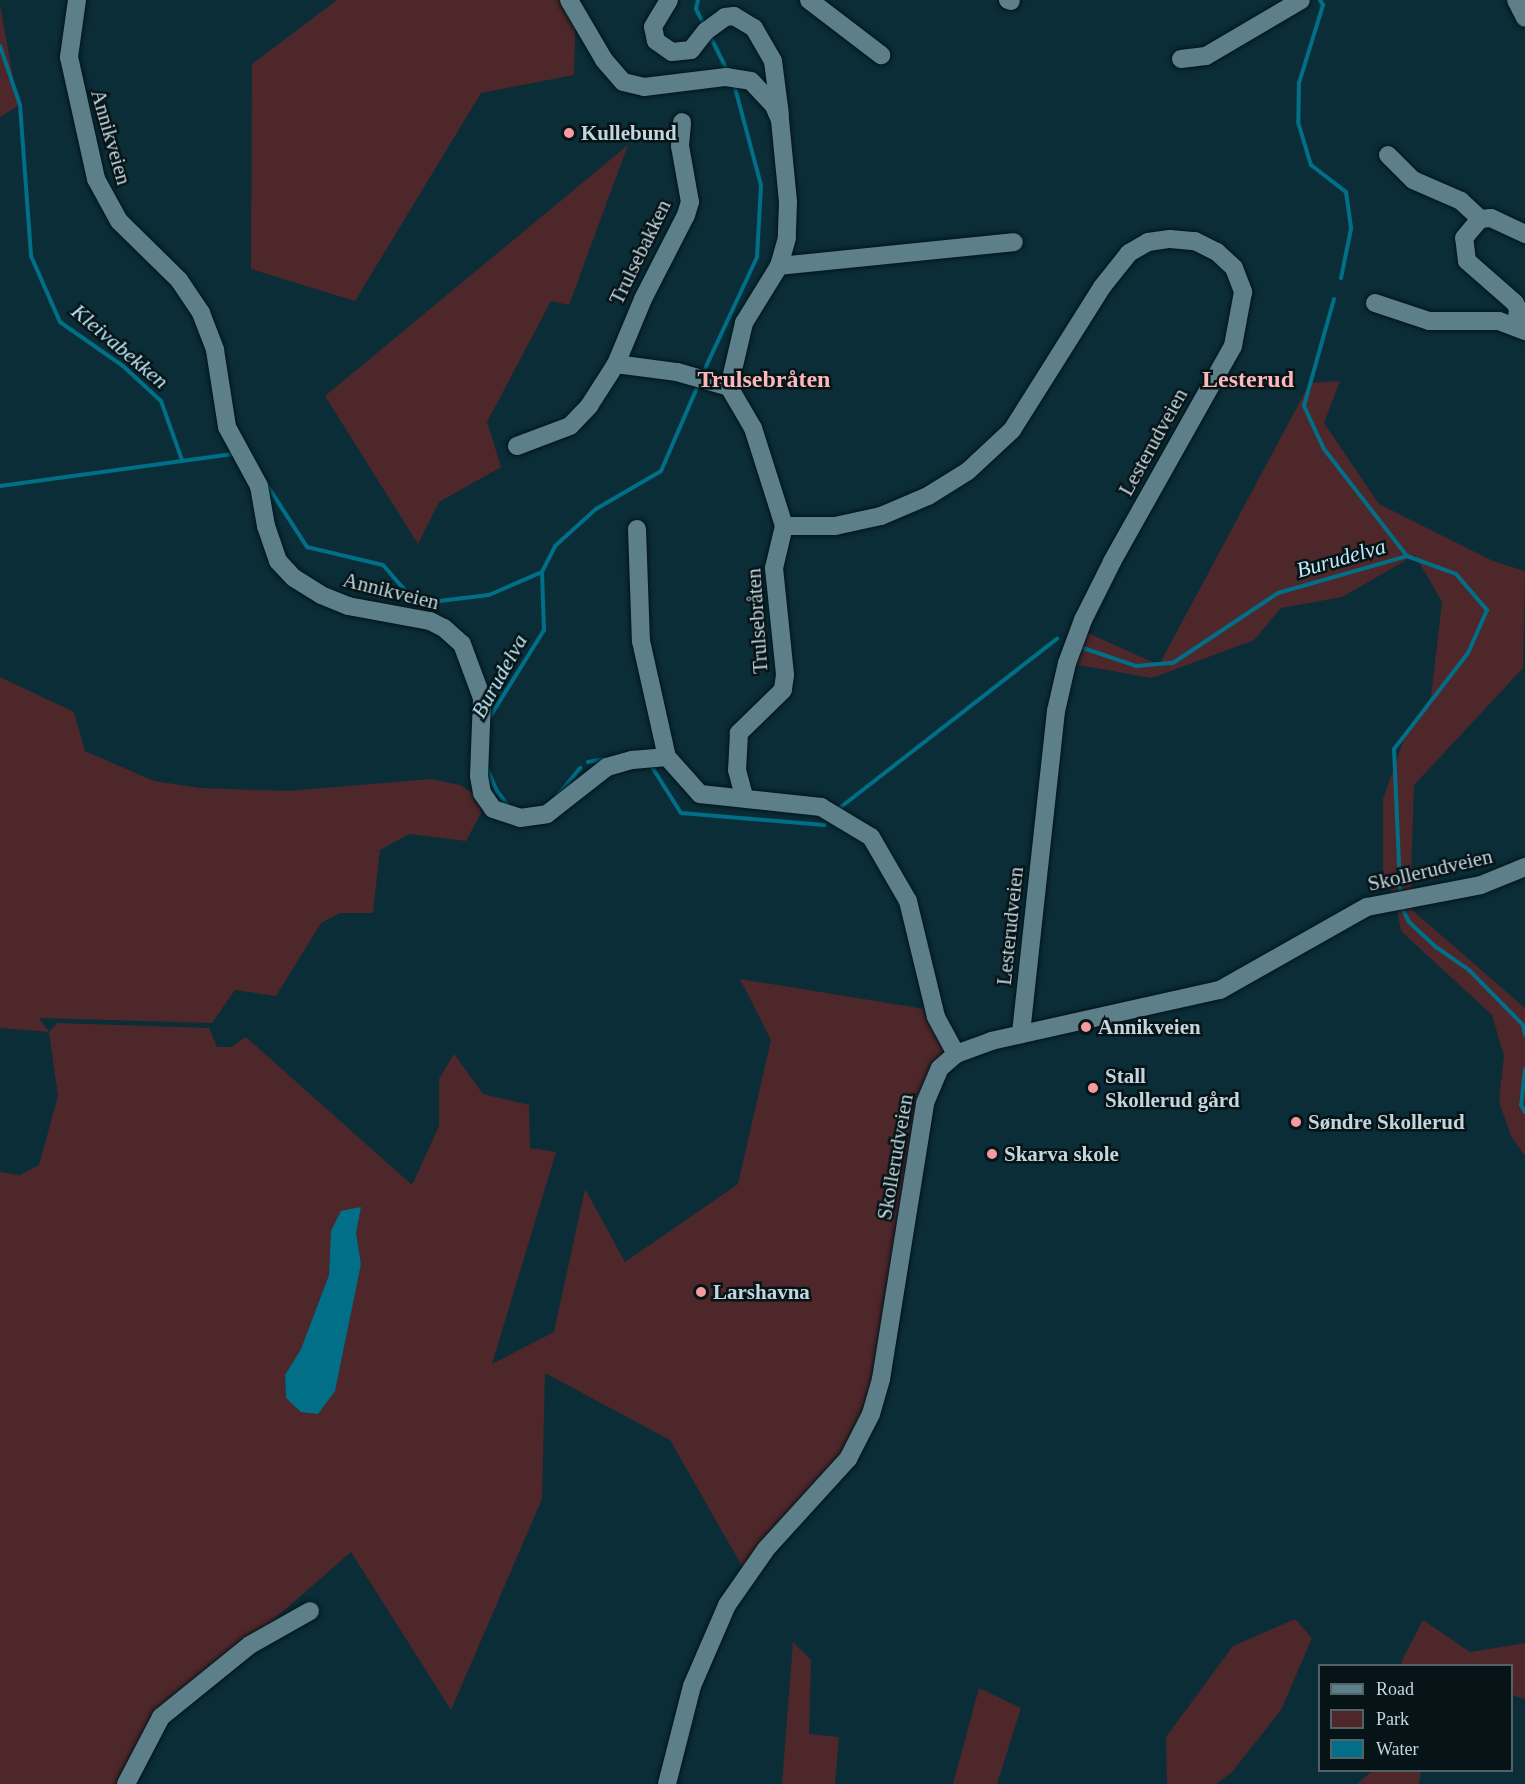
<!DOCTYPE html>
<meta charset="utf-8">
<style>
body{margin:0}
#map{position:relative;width:1525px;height:1784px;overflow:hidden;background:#0b2d37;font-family:Georgia,serif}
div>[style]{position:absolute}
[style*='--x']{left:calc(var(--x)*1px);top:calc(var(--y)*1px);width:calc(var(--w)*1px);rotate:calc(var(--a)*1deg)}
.green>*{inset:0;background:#4e272a}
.water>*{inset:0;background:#006f87}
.stream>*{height:4px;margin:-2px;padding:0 2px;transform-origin:2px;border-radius:2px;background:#006f87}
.roads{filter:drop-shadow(0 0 2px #00151b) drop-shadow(0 0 2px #00151b)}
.minor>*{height:18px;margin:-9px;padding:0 9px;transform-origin:9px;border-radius:9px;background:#5d7f8a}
.dots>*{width:16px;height:16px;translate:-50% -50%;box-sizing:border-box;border:3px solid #061418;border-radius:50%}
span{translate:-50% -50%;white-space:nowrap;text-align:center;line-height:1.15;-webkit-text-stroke:5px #061418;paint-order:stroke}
.poi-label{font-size:21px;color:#c4d6dc;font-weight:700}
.left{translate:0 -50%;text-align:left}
.street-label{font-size:21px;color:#c4d6dc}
.water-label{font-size:22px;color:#bfeaf8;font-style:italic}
.quarter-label{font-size:24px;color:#fbb7b9;font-weight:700}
.legend{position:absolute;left:1318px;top:1664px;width:195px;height:108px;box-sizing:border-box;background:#061418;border:2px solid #526266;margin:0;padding:8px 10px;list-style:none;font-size:18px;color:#c4d6dc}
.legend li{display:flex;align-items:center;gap:12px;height:30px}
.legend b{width:30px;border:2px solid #526266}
</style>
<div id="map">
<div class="green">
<div style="clip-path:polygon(337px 0,576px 0,574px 75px,481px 93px,355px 301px,251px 269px,252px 64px)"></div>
<div style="clip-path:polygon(0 4px,18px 106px,0 117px)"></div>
<div style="clip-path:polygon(628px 145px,569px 305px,551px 301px,487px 422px,501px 467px,439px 502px,418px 544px,325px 396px)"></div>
<div style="clip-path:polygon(1340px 381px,1324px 423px,1379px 504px,1493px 561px,1525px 571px,1523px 668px,1414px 785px,1411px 876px,1412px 910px,1525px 1008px,1525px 1156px,1511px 1136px,1499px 1101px,1504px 1056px,1492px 1015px,1401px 931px,1395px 898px,1383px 875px,1383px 799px,1406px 733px,1431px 697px,1442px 602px,1415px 555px,1342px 597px,1281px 608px,1254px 640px,1152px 678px,1067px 663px,1079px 629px,1159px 665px,1310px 383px)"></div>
<div style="clip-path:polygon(evenodd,0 677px,74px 712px,85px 751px,154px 781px,200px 788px,289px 791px,431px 779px,460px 785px,480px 798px,481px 813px,466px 841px,409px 834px,380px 850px,373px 913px,340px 913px,321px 923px,276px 996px,235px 990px,212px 1023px,39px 1018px,49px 1032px,57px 1023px,209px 1028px,217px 1047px,231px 1047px,246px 1037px,412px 1185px,439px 1126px,439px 1079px,454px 1054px,483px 1094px,529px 1105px,530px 1148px,556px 1152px,492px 1364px,554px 1332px,585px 1189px,625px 1262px,738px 1184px,771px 1040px,740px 979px,931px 1010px,956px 1054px,933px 1080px,871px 1414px,814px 1499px,747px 1575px,670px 1440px,545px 1373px,542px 1499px,451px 1710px,351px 1552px,146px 1731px,119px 1784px,0 1784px,0 1172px,20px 1175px,39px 1165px,58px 1096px,49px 1032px,0 1028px,0 677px,361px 1207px,356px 1233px,361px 1264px,344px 1335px,286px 1398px,285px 1375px,301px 1349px,329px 1275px,330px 1260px,361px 1207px)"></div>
<div style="clip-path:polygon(1295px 1619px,1312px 1638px,1281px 1710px,1232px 1772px,1216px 1784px,1167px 1784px,1166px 1737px,1233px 1646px)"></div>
<div style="clip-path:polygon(1423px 1620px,1470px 1652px,1525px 1643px,1525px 1699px,1512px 1695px,1512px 1666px,1403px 1665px,1401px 1662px)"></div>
<div style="clip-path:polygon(793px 1642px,811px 1660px,809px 1734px,839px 1737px,835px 1784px,782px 1784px)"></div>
<div style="clip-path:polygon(979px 1688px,1021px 1708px,997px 1784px,953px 1784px)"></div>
<div style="clip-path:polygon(1372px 1771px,1421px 1771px,1419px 1784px,1357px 1784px)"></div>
</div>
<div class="water">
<div style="clip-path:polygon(361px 1207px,356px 1233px,361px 1264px,335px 1391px,318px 1414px,301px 1412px,286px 1398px,285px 1375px,301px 1349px,329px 1275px,331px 1231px,341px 1211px)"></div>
</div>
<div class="stream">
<div style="--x:698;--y:0;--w:9;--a:103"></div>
<div style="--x:696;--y:9;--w:20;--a:63"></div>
<div style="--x:1320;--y:0;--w:6;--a:59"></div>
<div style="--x:1323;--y:5;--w:82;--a:107.1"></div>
<div style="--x:1299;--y:83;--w:39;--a:91"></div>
<div style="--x:1298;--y:122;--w:45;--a:73.2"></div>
<div style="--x:1311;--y:165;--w:44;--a:37.6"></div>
<div style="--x:1346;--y:192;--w:37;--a:82"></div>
<div style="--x:1351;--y:229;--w:50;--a:101.5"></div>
<div style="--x:710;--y:36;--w:40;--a:63.4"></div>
<div style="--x:0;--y:46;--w:62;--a:71.3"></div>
<div style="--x:20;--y:105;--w:151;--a:85.8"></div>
<div style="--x:31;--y:256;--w:72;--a:66.3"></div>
<div style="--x:60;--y:322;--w:77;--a:34.9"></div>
<div style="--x:123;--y:366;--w:52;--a:42.6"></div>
<div style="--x:161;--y:401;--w:63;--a:70.4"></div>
<div style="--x:1334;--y:299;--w:111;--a:105.7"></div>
<div style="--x:1304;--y:406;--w:47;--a:65.1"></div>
<div style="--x:1324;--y:449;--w:135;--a:52.2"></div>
<div style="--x:703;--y:373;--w:128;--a:-65"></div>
<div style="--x:757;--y:257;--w:72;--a:-86.8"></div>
<div style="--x:761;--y:185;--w:105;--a:-105"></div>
<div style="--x:267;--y:485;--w:74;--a:57.2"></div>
<div style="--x:307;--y:547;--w:78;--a:13.3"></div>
<div style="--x:383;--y:565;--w:38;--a:49"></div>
<div style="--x:408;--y:594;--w:24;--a:19"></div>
<div style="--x:431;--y:602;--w:58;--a:-6.9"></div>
<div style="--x:489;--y:595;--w:58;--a:-23.5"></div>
<div style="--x:542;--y:572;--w:29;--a:-63"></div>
<div style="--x:555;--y:546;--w:55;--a:-42.1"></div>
<div style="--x:596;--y:509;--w:75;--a:-30.3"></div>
<div style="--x:661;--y:471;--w:96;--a:-66.6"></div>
<div style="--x:0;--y:486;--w:237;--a:-7.8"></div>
<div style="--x:1080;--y:647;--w:59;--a:18.7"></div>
<div style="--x:1136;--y:666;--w:37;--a:-5"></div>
<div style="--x:1173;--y:663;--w:126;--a:-33.7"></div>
<div style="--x:1278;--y:593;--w:134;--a:-16"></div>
<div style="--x:1407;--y:556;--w:52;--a:20.2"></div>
<div style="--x:1456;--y:574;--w:48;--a:49.3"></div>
<div style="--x:1487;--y:610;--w:47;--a:113.8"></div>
<div style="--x:1468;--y:653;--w:121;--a:127.6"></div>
<div style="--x:1394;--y:749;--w:140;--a:87.5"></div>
<div style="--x:488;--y:720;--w:106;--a:-58.1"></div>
<div style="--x:544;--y:630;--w:58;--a:-92"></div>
<div style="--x:588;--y:762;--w:17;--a:-10"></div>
<div style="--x:652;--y:767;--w:54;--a:57.8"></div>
<div style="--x:681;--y:813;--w:144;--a:4.8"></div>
<div style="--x:487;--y:768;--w:25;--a:67"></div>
<div style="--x:497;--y:791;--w:21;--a:53"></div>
<div style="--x:556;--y:797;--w:38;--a:-50"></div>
<div style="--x:837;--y:810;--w:279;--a:-37.9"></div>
<div style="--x:1403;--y:910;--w:13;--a:63"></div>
<div style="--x:1409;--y:922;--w:37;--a:43"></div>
<div style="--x:1436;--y:947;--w:40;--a:34.9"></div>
<div style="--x:1469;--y:970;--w:77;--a:45.5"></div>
<div style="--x:1523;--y:1025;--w:10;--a:79"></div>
<div style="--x:1525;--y:1069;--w:36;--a:96"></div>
<div style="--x:1521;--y:1105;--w:8;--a:60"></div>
</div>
<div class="roads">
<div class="minor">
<div style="--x:77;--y:0;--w:58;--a:98"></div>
<div style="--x:69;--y:57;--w:125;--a:77.5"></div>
<div style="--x:96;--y:179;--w:48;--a:61.3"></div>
<div style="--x:119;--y:221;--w:84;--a:44.5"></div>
<div style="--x:179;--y:280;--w:40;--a:56"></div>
<div style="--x:201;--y:313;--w:40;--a:69"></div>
<div style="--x:215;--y:350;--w:78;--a:81.1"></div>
<div style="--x:227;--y:427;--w:67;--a:61.5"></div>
<div style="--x:259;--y:486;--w:41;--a:80.1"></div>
<div style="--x:266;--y:526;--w:37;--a:71"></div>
<div style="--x:278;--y:561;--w:23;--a:47"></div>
<div style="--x:294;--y:578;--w:32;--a:32"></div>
<div style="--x:321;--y:595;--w:29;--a:22"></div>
<div style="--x:348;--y:606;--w:83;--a:10.4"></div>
<div style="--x:430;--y:621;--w:16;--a:27"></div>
<div style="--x:444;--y:628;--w:24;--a:42"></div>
<div style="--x:462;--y:644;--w:58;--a:69.7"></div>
<div style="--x:482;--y:698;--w:78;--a:92.2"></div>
<div style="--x:479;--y:776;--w:17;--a:80"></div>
<div style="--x:482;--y:793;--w:19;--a:55"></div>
<div style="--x:493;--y:809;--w:28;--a:18"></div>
<div style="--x:520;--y:818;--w:27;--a:-8"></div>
<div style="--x:547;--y:814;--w:76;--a:-38.1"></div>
<div style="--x:607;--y:767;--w:26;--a:-16"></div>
<div style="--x:632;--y:760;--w:35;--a:-5"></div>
<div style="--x:569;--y:0;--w:69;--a:59.7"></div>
<div style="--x:604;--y:60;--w:29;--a:49"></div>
<div style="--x:623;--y:82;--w:22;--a:13"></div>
<div style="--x:644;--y:87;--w:83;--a:-7"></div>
<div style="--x:726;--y:77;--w:25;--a:9"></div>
<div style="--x:751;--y:81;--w:34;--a:47"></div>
<div style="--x:774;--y:106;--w:15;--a:67"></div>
<div style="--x:780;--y:120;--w:82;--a:84.4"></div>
<div style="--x:788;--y:202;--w:36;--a:92"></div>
<div style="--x:787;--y:238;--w:29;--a:106"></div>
<div style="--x:779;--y:266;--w:67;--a:121.6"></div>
<div style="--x:744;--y:323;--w:66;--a:103.2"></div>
<div style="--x:729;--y:387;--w:48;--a:59.7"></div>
<div style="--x:753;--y:428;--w:103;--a:72.4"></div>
<div style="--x:784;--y:526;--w:43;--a:103.4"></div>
<div style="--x:774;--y:568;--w:108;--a:84.1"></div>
<div style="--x:785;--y:675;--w:15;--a:98"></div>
<div style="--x:783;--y:690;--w:62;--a:135.7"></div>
<div style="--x:739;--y:733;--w:37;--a:93"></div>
<div style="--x:737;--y:770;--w:28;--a:75"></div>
<div style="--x:669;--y:0;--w:31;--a:121"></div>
<div style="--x:653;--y:27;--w:14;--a:78"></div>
<div style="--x:656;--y:41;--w:19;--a:35"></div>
<div style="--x:672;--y:52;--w:19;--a:-6"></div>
<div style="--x:691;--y:50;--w:24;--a:-52"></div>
<div style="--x:706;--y:31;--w:24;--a:-36"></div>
<div style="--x:725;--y:17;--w:9;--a:-6"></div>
<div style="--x:734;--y:16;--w:23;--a:31"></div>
<div style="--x:754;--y:28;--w:38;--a:60"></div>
<div style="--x:773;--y:61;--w:54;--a:82.6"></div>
<div style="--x:809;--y:0;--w:91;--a:37.4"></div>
<div style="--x:1008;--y:0;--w:3;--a:18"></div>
<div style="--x:1516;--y:0;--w:20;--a:63"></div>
<div style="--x:1181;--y:59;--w:25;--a:-7"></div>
<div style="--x:1206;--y:56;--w:110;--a:-30.5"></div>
<div style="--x:1388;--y:155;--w:35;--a:45"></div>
<div style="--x:1413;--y:180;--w:52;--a:23.6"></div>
<div style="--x:1461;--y:201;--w:26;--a:43"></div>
<div style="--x:779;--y:266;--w:236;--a:-5.8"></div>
<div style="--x:1375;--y:303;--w:57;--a:18.4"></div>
<div style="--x:1429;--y:321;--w:70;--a:0"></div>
<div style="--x:1499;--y:321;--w:28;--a:21"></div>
<div style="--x:1516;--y:326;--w:17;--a:-83"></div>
<div style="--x:1518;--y:309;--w:7;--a:-117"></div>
<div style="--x:1515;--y:303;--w:64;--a:-138.8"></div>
<div style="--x:1467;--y:261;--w:23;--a:-97"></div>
<div style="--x:1464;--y:238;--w:25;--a:-50"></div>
<div style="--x:1480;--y:219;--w:11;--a:-5"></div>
<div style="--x:1491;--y:218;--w:38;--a:25"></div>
<div style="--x:616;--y:364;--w:62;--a:7.5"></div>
<div style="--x:677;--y:372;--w:54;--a:16.1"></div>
<div style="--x:517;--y:446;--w:57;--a:-20.7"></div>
<div style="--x:570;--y:426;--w:28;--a:-46"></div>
<div style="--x:589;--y:406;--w:50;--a:-57.3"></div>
<div style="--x:616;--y:364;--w:70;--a:-67.4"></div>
<div style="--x:643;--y:299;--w:94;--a:-62.9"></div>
<div style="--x:686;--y:215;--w:14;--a:-73"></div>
<div style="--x:690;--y:202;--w:57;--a:-100.1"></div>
<div style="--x:680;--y:146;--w:24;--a:-85"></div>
<div style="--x:784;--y:526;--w:51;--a:0"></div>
<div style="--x:835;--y:526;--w:47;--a:-12.3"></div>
<div style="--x:881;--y:516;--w:51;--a:-23.1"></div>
<div style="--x:928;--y:496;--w:47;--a:-32"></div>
<div style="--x:968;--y:471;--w:60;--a:-43"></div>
<div style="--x:1012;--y:430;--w:169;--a:-57.8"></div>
<div style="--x:1102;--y:287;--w:43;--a:-51.5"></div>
<div style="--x:1129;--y:253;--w:22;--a:-30"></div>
<div style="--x:1148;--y:242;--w:22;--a:-8"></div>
<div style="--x:1170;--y:239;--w:25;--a:5"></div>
<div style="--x:1195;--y:241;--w:25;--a:27"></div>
<div style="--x:1217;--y:252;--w:23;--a:43"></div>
<div style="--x:1234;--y:268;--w:26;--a:69"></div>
<div style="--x:1243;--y:292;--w:55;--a:100.5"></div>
<div style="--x:1233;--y:346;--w:248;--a:119.3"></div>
<div style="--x:1112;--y:562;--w:65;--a:116.6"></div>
<div style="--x:1083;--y:620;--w:46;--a:110.4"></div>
<div style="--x:1067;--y:663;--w:49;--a:102.9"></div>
<div style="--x:1056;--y:711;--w:325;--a:96.2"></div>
<div style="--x:637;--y:529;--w:112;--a:88"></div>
<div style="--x:641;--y:641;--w:119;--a:77.4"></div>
<div style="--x:667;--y:757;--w:50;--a:48.3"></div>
<div style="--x:700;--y:794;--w:122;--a:6.1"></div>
<div style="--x:821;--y:807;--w:58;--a:31"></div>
<div style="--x:871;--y:837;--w:74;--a:60"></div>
<div style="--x:908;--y:901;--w:119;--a:76.4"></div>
<div style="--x:936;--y:1017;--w:42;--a:61.6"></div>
<div style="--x:126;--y:1784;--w:76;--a:-62.4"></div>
<div style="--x:161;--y:1717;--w:114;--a:-39"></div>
<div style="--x:250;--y:1645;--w:69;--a:-29.5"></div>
<div style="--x:667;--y:1784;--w:101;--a:-75.7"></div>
<div style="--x:692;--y:1686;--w:88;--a:-66.6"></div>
<div style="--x:727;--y:1605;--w:68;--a:-55.1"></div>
<div style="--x:766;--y:1549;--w:122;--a:-47.7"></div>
<div style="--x:848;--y:1459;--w:51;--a:-62.9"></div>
<div style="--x:871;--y:1414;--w:36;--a:-74"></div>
<div style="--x:881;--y:1379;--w:279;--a:-80.9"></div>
<div style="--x:925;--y:1103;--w:38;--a:-67"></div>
<div style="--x:940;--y:1068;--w:21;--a:-41"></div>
<div style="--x:956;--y:1054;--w:37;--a:-20"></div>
<div style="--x:991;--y:1041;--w:235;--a:-12.6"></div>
<div style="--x:1220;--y:990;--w:169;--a:-29.5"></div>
<div style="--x:1367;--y:907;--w:116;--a:-10.9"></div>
<div style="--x:1481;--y:885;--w:48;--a:-22.2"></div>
</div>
</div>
<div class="dots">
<div style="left:569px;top:133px;background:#f49b9f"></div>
<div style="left:1086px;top:1027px;background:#f49b9f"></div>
<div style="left:1093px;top:1088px;background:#f49b9f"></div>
<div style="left:1296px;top:1122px;background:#f49b9f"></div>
<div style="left:992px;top:1154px;background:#f49b9f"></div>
<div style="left:701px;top:1292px;background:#f49b9f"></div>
</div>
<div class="poi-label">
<span class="left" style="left:581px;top:133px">Kullebund</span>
<span class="left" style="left:1098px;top:1027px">Annikveien</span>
<span class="left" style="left:1105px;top:1088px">Stall<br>Skollerud gård</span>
<span class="left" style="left:1308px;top:1122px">Søndre Skollerud</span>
<span class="left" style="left:1004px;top:1154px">Skarva skole</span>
<span class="left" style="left:713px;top:1292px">Larshavna</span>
</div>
<div class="street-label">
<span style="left:111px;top:137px;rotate:74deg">Annikveien</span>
<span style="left:640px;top:252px;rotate:-64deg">Trulsebakken</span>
<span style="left:1153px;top:442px;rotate:-61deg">Lesterudveien</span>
<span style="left:391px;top:591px;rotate:14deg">Annikveien</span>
<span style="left:757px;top:621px;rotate:-94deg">Trulsebråten</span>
<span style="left:1430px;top:870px;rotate:-13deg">Skollerudveien</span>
<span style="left:1010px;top:926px;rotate:-84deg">Lesterudveien</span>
<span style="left:895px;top:1157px;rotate:-80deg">Skollerudveien</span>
</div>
<div class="water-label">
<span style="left:120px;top:346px;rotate:40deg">Kleivabekken</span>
<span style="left:1341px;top:558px;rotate:-16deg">Burudelva</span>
<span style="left:499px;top:676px;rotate:-61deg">Burudelva</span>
</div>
<div class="quarter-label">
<span style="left:764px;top:380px">Trulsebråten</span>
<span style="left:1248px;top:380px">Lesterud</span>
</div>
<ul class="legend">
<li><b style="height:8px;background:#5d7f8a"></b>Road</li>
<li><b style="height:16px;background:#4e272a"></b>Park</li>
<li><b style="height:16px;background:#006f87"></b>Water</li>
</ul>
</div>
